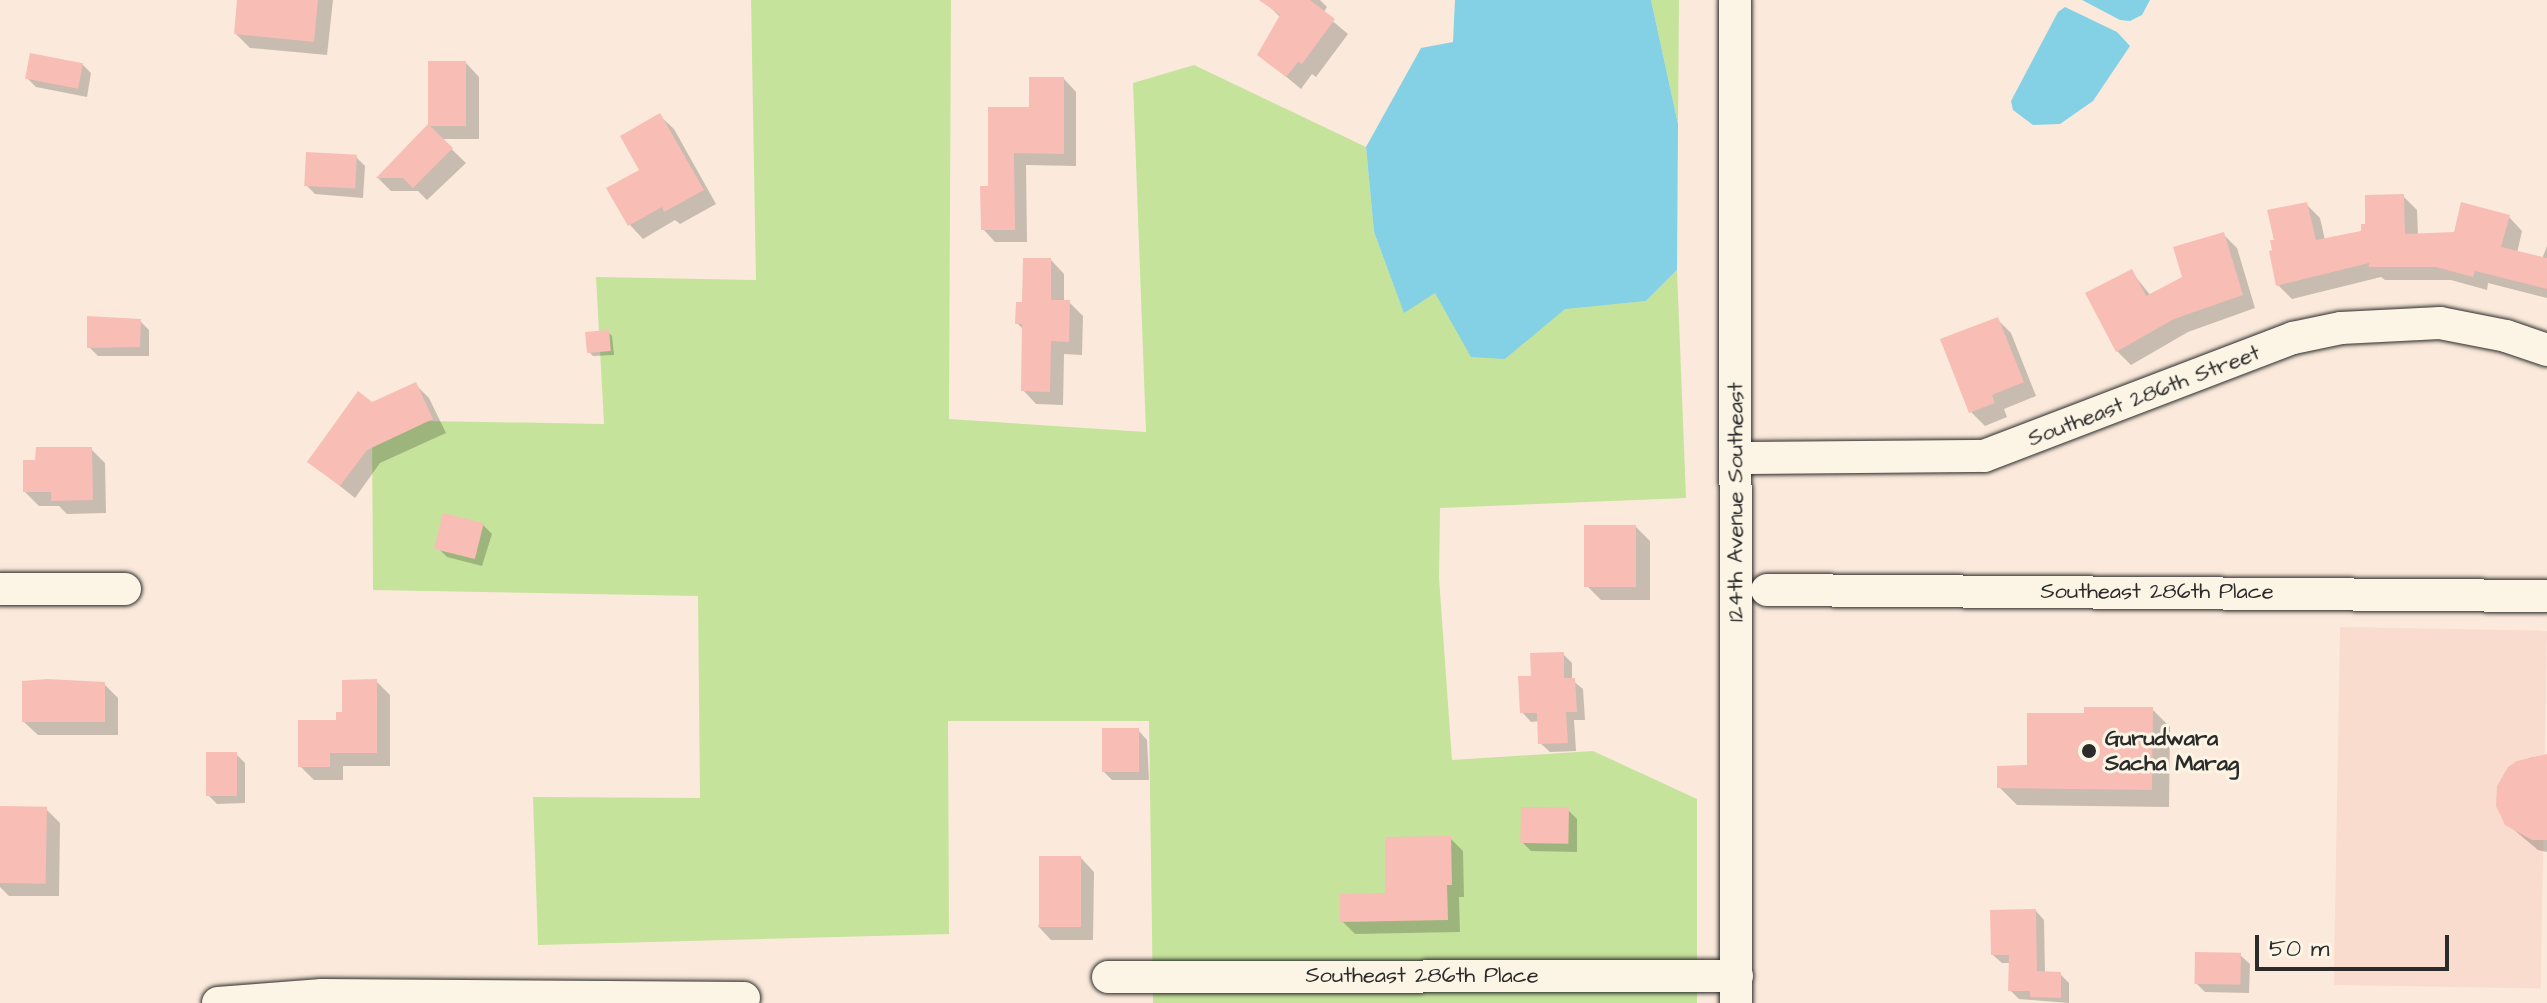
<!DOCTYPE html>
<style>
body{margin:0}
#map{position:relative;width:2547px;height:1003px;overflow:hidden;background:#fbeadb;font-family:"Architects Daughter",sans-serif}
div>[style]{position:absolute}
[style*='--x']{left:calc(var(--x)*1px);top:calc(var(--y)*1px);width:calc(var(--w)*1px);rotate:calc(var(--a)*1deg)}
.built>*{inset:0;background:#fadccf;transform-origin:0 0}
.green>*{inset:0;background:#c5e39b}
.water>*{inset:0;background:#84d0e4}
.shadow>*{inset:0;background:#0003}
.building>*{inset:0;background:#f8bdb4;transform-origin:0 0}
.roads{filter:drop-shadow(0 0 2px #2b2b2b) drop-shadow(0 0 2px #2b2b2b)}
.minor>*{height:32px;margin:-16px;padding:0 16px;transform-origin:16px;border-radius:16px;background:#fcf5e5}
.dots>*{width:22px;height:22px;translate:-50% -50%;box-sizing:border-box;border:4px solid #fcf5e5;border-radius:50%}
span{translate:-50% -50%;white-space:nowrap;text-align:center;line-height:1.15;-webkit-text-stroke:6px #fcf5e5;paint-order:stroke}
.street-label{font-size:22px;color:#2b2b2b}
.poi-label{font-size:22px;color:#2b2b2b;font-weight:700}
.left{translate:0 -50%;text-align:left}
.scale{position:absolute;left:2255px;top:935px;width:194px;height:36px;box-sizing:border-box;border:4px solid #2b2b2b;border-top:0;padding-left:10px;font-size:24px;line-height:28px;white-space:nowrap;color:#2b2b2b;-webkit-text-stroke:6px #fcf5e5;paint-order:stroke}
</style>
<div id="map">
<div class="built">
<div style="left:2340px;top:627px;width:207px;height:358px;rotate:1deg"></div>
</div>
<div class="green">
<div style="clip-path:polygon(751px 0,951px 0,949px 419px,1146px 432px,1133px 83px,1194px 65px,1366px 147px,1374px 232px,1404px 312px,1435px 292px,1505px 359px,1565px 308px,1646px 301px,1677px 270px,1686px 498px,1440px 508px,1439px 578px,1452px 760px,1593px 751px,1697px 799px,1697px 1003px,1153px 1003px,1149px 721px,948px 721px,949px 934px,538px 945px,533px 797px,700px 798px,698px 596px,373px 590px,372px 420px,604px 424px,596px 277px,756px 280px)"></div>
<div style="clip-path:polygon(1651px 0,1679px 0,1678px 124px)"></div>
</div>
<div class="water">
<div style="clip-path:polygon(1455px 0,1651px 0,1678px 124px,1677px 270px,1646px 301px,1565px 309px,1505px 359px,1471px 357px,1435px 293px,1404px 313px,1374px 232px,1366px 147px,1421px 48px,1453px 42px)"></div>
<div style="clip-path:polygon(2082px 0,2150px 0,2142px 15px,2130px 21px,2120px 20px)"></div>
<div style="clip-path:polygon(2065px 7px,2117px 32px,2130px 46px,2093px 101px,2060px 124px,2033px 125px,2013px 110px,2011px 101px,2058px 12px)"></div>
</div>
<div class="shadow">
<div style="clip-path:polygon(239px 0,333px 0,327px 55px,250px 48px,236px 34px)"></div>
<div style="clip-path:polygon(1268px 0,1320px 0,1327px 7px,1323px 13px,1348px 34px,1316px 77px,1312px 74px,1301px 89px,1260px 55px,1281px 18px,1266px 3px)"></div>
<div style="clip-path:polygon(466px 63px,479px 77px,479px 139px,441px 139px,466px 163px,427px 200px,418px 191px,391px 191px,378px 178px,430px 125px)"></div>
<div style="clip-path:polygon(82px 64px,91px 73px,87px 97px,36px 87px,27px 78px)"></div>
<div style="clip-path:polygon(1064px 79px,1076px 92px,1076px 166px,1026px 165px,1027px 242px,995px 242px,983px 229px,990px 188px,1031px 109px)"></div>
<div style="clip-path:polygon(660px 116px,674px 129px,716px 204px,680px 224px,675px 220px,643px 239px,630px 225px,642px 170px)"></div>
<div style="clip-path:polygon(356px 157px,365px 166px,363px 198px,315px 194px,306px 185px)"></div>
<div style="clip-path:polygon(2403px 196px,2417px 210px,2418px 235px,2455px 234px,2509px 217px,2522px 231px,2517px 253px,2542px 259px,2547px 246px,2547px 298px,2488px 283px,2487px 290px,2451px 280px,2385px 280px,2381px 277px,2292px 299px,2278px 285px,2306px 204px,2320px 218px,2325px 240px,2363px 232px)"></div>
<div style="clip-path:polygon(2223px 234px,2237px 248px,2255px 308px,2188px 332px,2131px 365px,2117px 351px,2131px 271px,2151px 296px,2185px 278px)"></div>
<div style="clip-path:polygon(1051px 260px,1064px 274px,1064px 302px,1069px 302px,1083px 316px,1082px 355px,1064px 354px,1063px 405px,1036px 404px,1023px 390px,1024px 330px,1017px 323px,1024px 304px)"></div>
<div style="clip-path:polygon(1997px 319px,2011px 333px,2036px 396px,2004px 409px,2007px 417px,1985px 426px,1971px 412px)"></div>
<div style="clip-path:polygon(140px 321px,149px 330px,149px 356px,98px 356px,89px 347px)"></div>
<div style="clip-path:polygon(608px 332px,612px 336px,614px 355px,593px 356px,589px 352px)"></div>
<div style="clip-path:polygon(415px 384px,429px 398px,446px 433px,380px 463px,355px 498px,310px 462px,372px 404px)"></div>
<div style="clip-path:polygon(91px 449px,105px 463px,106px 513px,67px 514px,59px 506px,39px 506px,25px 492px)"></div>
<div style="clip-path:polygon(483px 525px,492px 534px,482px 566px,447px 557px,438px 548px)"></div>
<div style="clip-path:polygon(1636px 527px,1650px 541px,1650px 600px,1601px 600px,1587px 586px)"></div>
<div style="clip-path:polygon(1563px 654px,1572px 663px,1572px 680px,1583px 689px,1585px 720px,1574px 720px,1576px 751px,1550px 752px,1540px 743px,1540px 721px,1531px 722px,1522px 712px,1533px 678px)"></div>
<div style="clip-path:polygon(376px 681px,390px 695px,390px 766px,343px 766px,343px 780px,314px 780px,300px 766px)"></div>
<div style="clip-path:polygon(104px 684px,118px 698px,118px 735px,38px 735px,24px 722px)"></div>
<div style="clip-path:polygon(2152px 709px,2170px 727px,2169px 807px,2017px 805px,1999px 787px,2029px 767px,2086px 715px)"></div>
<div style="clip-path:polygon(1138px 730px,1147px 740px,1149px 780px,1112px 780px,1103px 771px)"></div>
<div style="clip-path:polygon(236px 754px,245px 763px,245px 803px,217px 804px,208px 795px)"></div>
<div style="clip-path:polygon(2540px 756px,2547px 759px,2547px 852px,2538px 850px,2507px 824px,2509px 769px,2529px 758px)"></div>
<div style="clip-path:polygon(0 809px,46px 809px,60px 823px,59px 896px,9px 896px,0 887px)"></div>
<div style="clip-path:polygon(1568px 810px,1577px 819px,1577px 852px,1531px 851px,1522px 842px)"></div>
<div style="clip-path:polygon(1450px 838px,1463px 851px,1464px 897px,1459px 897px,1460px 932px,1355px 934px,1342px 921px,1388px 895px)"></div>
<div style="clip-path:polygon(1081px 858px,1094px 872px,1093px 940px,1051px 940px,1038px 926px)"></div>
<div style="clip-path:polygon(2036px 911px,2044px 920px,2045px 974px,2060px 974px,2069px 983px,2069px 1003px,2019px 999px,2010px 990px,2011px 963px,2002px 963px,1993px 955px)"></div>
<div style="clip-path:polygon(2240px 955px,2250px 964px,2249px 993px,2205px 992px,2196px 983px)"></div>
</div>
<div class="building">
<div style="clip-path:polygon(237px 0,318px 0,314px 42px,234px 34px)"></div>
<div style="clip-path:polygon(1259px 0,1310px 0,1335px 19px,1302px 64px,1298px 62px,1286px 77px,1257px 55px,1280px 15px)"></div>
<div style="left:30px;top:53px;width:54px;height:26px;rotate:11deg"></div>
<div style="clip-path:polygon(428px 61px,466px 61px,466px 126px,430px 126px,453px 148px,413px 188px,403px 178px,376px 178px,428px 124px)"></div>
<div style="clip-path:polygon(1029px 77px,1064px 77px,1064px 154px,1014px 153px,1015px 230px,981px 230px,980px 186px,988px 186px,988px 107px,1029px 107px)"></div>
<div style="clip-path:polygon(660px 113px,704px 190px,664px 212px,662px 207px,628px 226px,606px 188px,639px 170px,620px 136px)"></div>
<div style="left:306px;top:152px;width:51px;height:34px;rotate:3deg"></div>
<div style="clip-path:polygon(2404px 194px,2405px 234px,2454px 232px,2461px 202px,2510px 215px,2501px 247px,2547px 258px,2547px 289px,2475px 271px,2473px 277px,2436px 267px,2369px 267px,2369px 263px,2276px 286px,2269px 251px,2272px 250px,2270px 240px,2274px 240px,2267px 210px,2307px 202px,2316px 240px,2361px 231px,2361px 224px,2365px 224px,2365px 195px)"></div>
<div style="clip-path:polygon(2224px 232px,2243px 295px,2174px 319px,2116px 352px,2085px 293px,2132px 269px,2146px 296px,2182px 277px,2173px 247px)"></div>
<div style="clip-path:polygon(1023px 258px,1051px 258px,1051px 300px,1070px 300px,1069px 342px,1051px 341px,1050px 392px,1021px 391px,1022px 324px,1015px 324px,1016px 302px,1022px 302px)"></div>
<div style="clip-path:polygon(87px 316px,141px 319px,140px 347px,87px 348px)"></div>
<div style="clip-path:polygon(1998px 317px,2024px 382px,1992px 395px,1995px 403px,1969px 413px,1940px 339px)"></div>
<div style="left:609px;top:330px;width:21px;height:24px;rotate:85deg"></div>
<div style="clip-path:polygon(416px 382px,433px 419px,367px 450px,340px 486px,307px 462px,358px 391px,372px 402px)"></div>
<div style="clip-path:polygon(36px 447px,92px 447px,93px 500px,51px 501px,51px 492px,23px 492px,23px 460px,35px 460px)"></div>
<div style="left:443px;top:513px;width:42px;height:37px;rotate:14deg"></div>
<div style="left:1584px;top:525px;width:52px;height:62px"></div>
<div style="clip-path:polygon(1564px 652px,1564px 678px,1575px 678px,1577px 712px,1566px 712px,1568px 743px,1538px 744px,1537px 713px,1520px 713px,1518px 676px,1531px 676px,1530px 653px)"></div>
<div style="clip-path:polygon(47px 679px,105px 682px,105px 722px,22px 722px,22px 681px)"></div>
<div style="clip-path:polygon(377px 679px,377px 753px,330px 753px,330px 767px,298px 767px,298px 720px,336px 720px,336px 712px,342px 712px,342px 680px)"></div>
<div style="clip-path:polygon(2084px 707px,2153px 707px,2152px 790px,1997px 788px,1997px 766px,2027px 765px,2027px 713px,2084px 713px)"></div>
<div style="left:1102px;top:728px;width:37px;height:44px"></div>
<div style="left:206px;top:752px;width:31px;height:44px"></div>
<div style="clip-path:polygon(2547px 754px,2547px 840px,2532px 840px,2505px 825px,2496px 806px,2497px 786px,2508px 767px,2517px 761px)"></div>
<div style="left:0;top:806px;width:47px;height:77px;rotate:1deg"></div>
<div style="left:1521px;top:807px;width:48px;height:36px;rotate:1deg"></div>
<div style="clip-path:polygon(1451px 836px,1452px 885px,1447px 885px,1448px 920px,1340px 922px,1340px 894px,1385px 893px,1385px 837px)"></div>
<div style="left:1039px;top:856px;width:42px;height:71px"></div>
<div style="clip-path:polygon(2036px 909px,2037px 971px,2061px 972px,2061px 998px,2030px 997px,2030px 991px,2008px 991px,2009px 955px,1991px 955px,1990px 910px)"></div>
<div style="left:2195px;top:952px;width:46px;height:32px;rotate:1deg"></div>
</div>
<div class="roads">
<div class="minor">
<div style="--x:1735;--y:0;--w:1003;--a:89.94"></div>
<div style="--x:1736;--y:458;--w:248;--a:-0.5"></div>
<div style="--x:1984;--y:456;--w:331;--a:-20.9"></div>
<div style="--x:2293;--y:338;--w:49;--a:-11.8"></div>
<div style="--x:2341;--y:328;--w:99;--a:-2.9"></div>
<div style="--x:2440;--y:323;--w:67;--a:11.1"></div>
<div style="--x:2506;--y:336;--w:43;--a:18.9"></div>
<div style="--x:0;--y:589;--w:125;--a:0"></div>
<div style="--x:1767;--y:590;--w:780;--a:0.44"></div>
<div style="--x:1108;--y:977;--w:629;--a:-0.09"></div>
<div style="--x:218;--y:1003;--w:104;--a:-4.4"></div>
<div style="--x:322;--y:995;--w:422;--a:0.4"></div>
</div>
</div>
<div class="dots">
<div style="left:2089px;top:751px;background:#2b2b2b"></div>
</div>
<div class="street-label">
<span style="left:2144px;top:396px;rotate:-21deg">Southeast 286th Street</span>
<span style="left:1736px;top:502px;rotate:-90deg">124th Avenue Southeast</span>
<span style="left:2157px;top:592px">Southeast 286th Place</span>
<span style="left:1422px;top:976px">Southeast 286th Place</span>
</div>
<div class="poi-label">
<span class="left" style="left:2105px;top:751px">Gurudwara<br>Sacha Marag</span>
</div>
<div class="scale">50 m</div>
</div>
